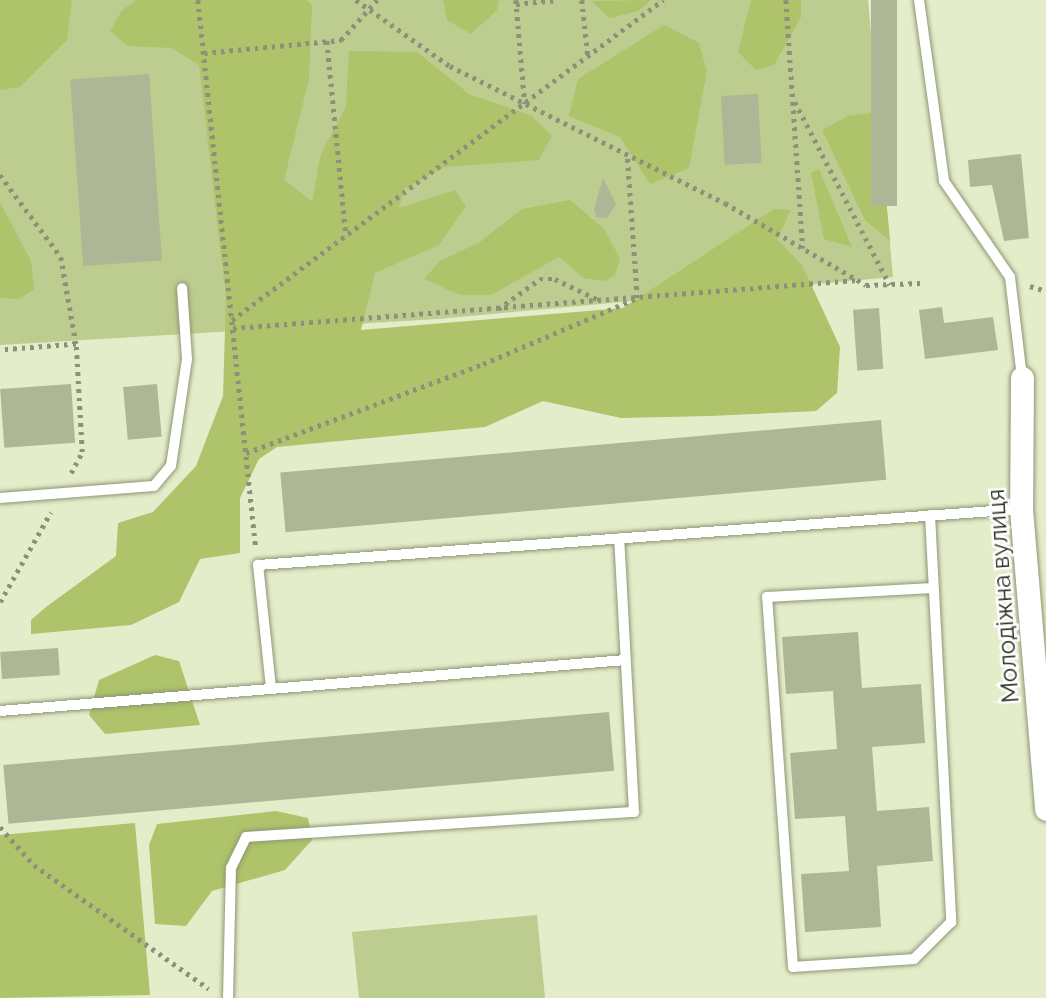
<!DOCTYPE html>
<meta charset="utf-8">
<style>
body{margin:0}
#map{position:relative;width:1046px;height:998px;overflow:hidden;background:#e3edc9;font-family:Raleway,sans-serif}
div>[style]{position:absolute}
[style*='--x']{left:calc(var(--x)*1px);top:calc(var(--y)*1px);width:calc(var(--w)*1px);rotate:calc(var(--a)*1deg)}
.green>*{inset:0;background:#bdcd8f}
.forest>*{inset:0;background:#aec36a}
.building>*{inset:0;background:#adb795;transform-origin:0 0}
.path>*{height:4.5px;margin-top:-2.25px;transform-origin:0;background:repeating-linear-gradient(90deg,#8b9279 0 3.5px,transparent 0 8.5px)}
.roads{filter:drop-shadow(0 0 2px #8d9675) drop-shadow(0 0 2px #8d9675)}
.service>*{height:10px;margin:-5px;padding:0 5px;transform-origin:5px;border-radius:5px;background:#fff}
.minor>*{height:23px;margin:-11.5px;padding:0 11.5px;transform-origin:11.5px;border-radius:11.5px;background:#fff}
span{translate:-50% -50%;white-space:nowrap;text-align:center;line-height:1.15;-webkit-text-stroke:5px #fff;paint-order:stroke}
.street-label{font-size:24px;color:#2e3224}
</style>
<div id="map">
<div class="green">
<div style="clip-path:polygon(0 0,868px 0,893px 277px,438px 319px,0 345px)"></div>
<div style="clip-path:polygon(537px 915px,545px 998px,359px 998px,352px 932px)"></div>
</div>
<div class="forest">
<div style="clip-path:polygon(0 0,72px 0,67px 40px,20px 87px,0 90px)"></div>
<div style="clip-path:polygon(137px 0,307px 0,312px 5px,309px 79px,284px 180px,312px 201px,321px 154px,346px 106px,349px 51px,417px 52px,469px 94px,532px 116px,552px 136px,539px 160px,444px 167px,404px 189px,399px 208px,455px 190px,466px 206px,439px 245px,375px 273px,361px 330px,623px 308px,774px 209px,791px 210px,777px 239px,802px 265px,840px 347px,837px 393px,816px 411px,710px 416px,621px 418px,543px 401px,485px 427px,277px 447px,259px 459px,240px 498px,240px 553px,200px 559px,179px 602px,131px 625px,31px 634px,31px 620px,46px 607px,116px 556px,118px 523px,153px 512px,196px 466px,223px 396px,226px 297px,199px 65px,172px 48px,127px 46px,110px 31px,122px 10px)"></div>
<div style="clip-path:polygon(443px 0,499px 0,497px 10px,471px 34px,447px 20px)"></div>
<div style="clip-path:polygon(651px 0,638px 11px,610px 18px,591px 1px)"></div>
<div style="clip-path:polygon(751px 0,801px 0,801px 17px,774px 65px,756px 70px,738px 52px)"></div>
<div style="clip-path:polygon(664px 25px,699px 43px,707px 71px,689px 168px,650px 184px,620px 137px,569px 116px,578px 79px)"></div>
<div style="clip-path:polygon(878px 112px,890px 241px,865px 220px,822px 130px,848px 116px)"></div>
<div style="clip-path:polygon(819px 169px,852px 247px,824px 239px,811px 173px)"></div>
<div style="clip-path:polygon(570px 200px,603px 228px,620px 258px,615px 275px,605px 281px,583px 278px,559px 257px,491px 295px,460px 295px,424px 279px,440px 261px,480px 242px,522px 209px)"></div>
<div style="clip-path:polygon(0 202px,31px 261px,34px 289px,19px 299px,0 298px)"></div>
<div style="clip-path:polygon(155px 655px,179px 661px,200px 725px,105px 734px,89px 715px,99px 680px)"></div>
<div style="clip-path:polygon(276px 811px,308px 818px,312px 840px,285px 870px,212px 891px,186px 926px,155px 924px,149px 845px,157px 824px)"></div>
<div style="clip-path:polygon(135px 823px,150px 995px,0 998px,0 835px)"></div>
</div>
<div class="building">
<div style="left:871px;top:0;width:26px;height:206px"></div>
<div style="left:149px;top:74px;width:187px;height:79px;rotate:86deg"></div>
<div style="left:758px;top:94px;width:69px;height:37px;rotate:87deg"></div>
<div style="clip-path:polygon(1021px 154px,1029px 238px,1004px 241px,992px 185px,970px 187px,968px 160px)"></div>
<div style="clip-path:polygon(603px 178px,616px 204px,607px 218px,596px 217px,594px 209px)"></div>
<div style="clip-path:polygon(942px 307px,944px 323px,993px 317px,998px 350px,925px 359px,919px 310px)"></div>
<div style="left:879px;top:308px;width:61px;height:26px;rotate:86deg"></div>
<div style="left:71px;top:384px;width:59px;height:71px;rotate:86deg"></div>
<div style="left:157px;top:384px;width:53px;height:34px;rotate:85deg"></div>
<div style="left:881px;top:420px;width:60px;height:603px;rotate:85deg"></div>
<div style="clip-path:polygon(858px 632px,862px 688px,921px 684px,925px 743px,872px 747px,877px 811px,929px 807px,933px 861px,877px 866px,881px 927px,805px 932px,801px 874px,849px 871px,845px 816px,795px 819px,790px 753px,837px 749px,833px 691px,786px 694px,782px 637px)"></div>
<div style="left:58px;top:648px;width:27px;height:58px;rotate:86deg"></div>
<div style="left:609px;top:712px;width:59px;height:608px;rotate:85deg"></div>
</div>
<div class="path">
<div style="--x:198;--y:0;--w:552;--a:83.97"></div>
<div style="--x:356;--y:0;--w:115;--a:35.1"></div>
<div style="--x:450;--y:66;--w:307;--a:26.5"></div>
<div style="--x:725;--y:203;--w:163;--a:30.2"></div>
<div style="--x:866;--y:285;--w:54;--a:-2.1"></div>
<div style="--x:516;--y:0;--w:104;--a:85.1"></div>
<div style="--x:582;--y:0;--w:57;--a:84"></div>
<div style="--x:786;--y:0;--w:249;--a:86.1"></div>
<div style="--x:516;--y:4;--w:41;--a:-5.6"></div>
<div style="--x:327;--y:41;--w:196;--a:84.4"></div>
<div style="--x:204;--y:53;--w:138;--a:-5.4"></div>
<div style="--x:341;--y:40;--w:54;--a:-48"></div>
<div style="--x:795;--y:102;--w:206;--a:62.6"></div>
<div style="--x:0;--y:175;--w:102;--a:53.4"></div>
<div style="--x:61;--y:257;--w:88;--a:80.2"></div>
<div style="--x:76;--y:344;--w:76;--a:175.5"></div>
<div style="--x:1030;--y:286;--w:17;--a:17"></div>
<div style="--x:498;--y:309;--w:52;--a:-35.5"></div>
<div style="--x:540;--y:279;--w:15;--a:0"></div>
<div style="--x:555;--y:279;--w:51;--a:25.6"></div>
<div style="--x:232;--y:320;--w:537;--a:-36.59"></div>
<div style="--x:233;--y:328;--w:626;--a:-4.4"></div>
<div style="--x:246;--y:453;--w:253;--a:-20.6"></div>
<div style="--x:483;--y:364;--w:168;--a:-23.2"></div>
<div style="--x:637;--y:298;--w:142;--a:-94"></div>
<div style="--x:71;--y:473;--w:24;--a:-62"></div>
<div style="--x:82;--y:452;--w:108;--a:-93.2"></div>
<div style="--x:0;--y:602;--w:103;--a:-60.5"></div>
<div style="--x:0;--y:827;--w:51;--a:48.2"></div>
<div style="--x:34;--y:865;--w:214;--a:35.3"></div>
</div>
<div class="roads">
<div class="service">
<div style="--x:919;--y:0;--w:183;--a:82.1"></div>
<div style="--x:944;--y:181;--w:116;--a:55.5"></div>
<div style="--x:1010;--y:277;--w:102;--a:83.2"></div>
<div style="--x:0;--y:498;--w:154;--a:-4.5"></div>
<div style="--x:154;--y:486;--w:26;--a:-50"></div>
<div style="--x:171;--y:466;--w:108;--a:-81.5"></div>
<div style="--x:187;--y:359;--w:71;--a:-94"></div>
<div style="--x:930;--y:515;--w:408;--a:87"></div>
<div style="--x:951;--y:922;--w:52;--a:135"></div>
<div style="--x:914;--y:959;--w:121;--a:176.2"></div>
<div style="--x:793;--y:967;--w:371;--a:-94"></div>
<div style="--x:767;--y:597;--w:166;--a:-3.1"></div>
<div style="--x:271;--y:688;--w:124;--a:-96"></div>
<div style="--x:258;--y:565;--w:765;--a:-4.2"></div>
<div style="--x:0;--y:711;--w:627;--a:-4.66"></div>
<div style="--x:228;--y:998;--w:130;--a:-88.7"></div>
<div style="--x:231;--y:868;--w:34;--a:-64"></div>
<div style="--x:246;--y:837;--w:389;--a:-3.7"></div>
<div style="--x:634;--y:812;--w:274;--a:-93.1"></div>
</div>
<div class="minor">
<div style="--x:1022;--y:378;--w:131;--a:90.4"></div>
<div style="--x:1021;--y:509;--w:301;--a:85.2"></div>
</div>
</div>
<div class="street-label">
<span style="left:1003px;top:596px;rotate:-94deg">Молодіжна вулиця</span>
</div>
</div>
